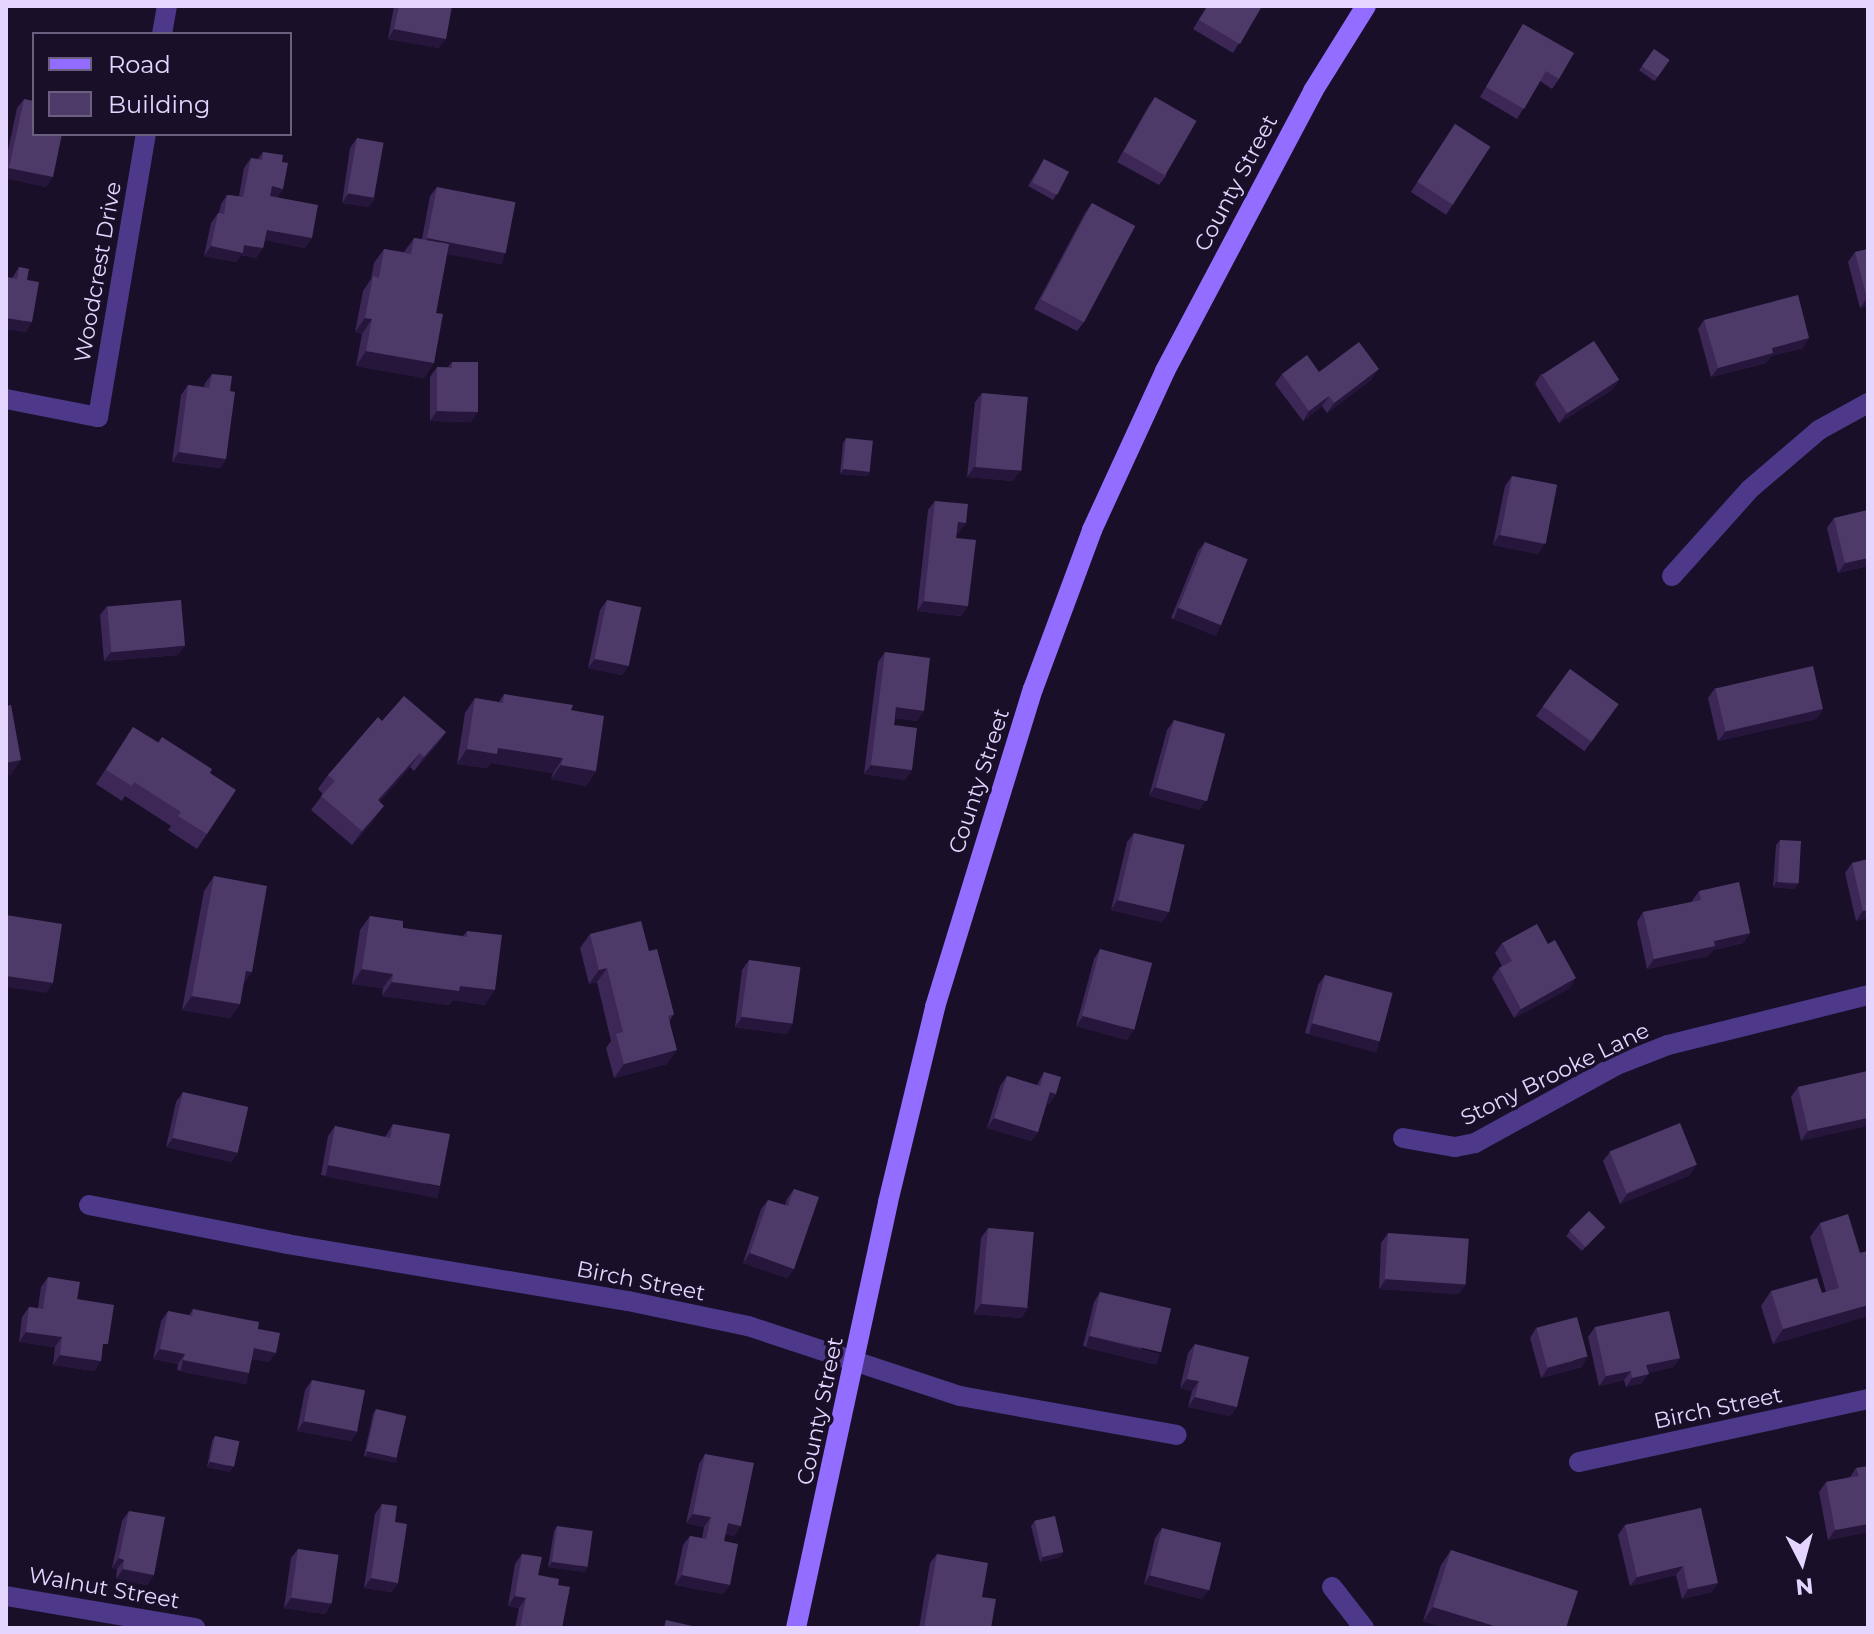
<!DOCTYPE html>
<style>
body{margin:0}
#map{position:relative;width:1874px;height:1634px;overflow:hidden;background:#190f28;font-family:Montserrat,sans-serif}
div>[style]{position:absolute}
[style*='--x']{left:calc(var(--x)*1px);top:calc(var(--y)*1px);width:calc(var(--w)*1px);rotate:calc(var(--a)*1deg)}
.street>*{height:20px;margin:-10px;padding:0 10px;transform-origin:10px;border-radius:10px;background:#4e3889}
.secondary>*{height:20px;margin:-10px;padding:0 10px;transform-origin:10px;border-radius:10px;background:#926dff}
.wall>*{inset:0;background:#3c2757;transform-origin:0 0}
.shaded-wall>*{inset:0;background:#26163c;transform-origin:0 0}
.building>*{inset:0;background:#4e3a69;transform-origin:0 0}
span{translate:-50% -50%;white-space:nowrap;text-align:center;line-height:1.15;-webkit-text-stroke:7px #190f28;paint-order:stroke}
.street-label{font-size:22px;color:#e4d6ff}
.frame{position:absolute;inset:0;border:8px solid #e4d6ff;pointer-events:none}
.legend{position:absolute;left:32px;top:32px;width:260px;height:104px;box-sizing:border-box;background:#190f28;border:2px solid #6a5f7e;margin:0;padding:10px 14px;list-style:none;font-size:24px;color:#e4d6ff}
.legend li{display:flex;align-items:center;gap:16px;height:40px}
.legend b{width:40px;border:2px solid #6a5f7e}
.north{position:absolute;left:1762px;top:1522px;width:80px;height:80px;-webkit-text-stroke:6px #190f28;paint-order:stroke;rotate:174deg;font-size:22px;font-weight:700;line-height:32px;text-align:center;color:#e4d6ff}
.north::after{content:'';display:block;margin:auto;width:28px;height:36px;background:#e4d6ff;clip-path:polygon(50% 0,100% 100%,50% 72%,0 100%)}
</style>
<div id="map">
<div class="street">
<div style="--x:162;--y:34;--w:28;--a:-80"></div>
<div style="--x:6;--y:399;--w:94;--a:11.1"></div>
<div style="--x:98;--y:417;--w:287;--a:-80.4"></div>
<div style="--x:1672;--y:576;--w:117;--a:-48.1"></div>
<div style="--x:1750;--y:489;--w:91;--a:-40.5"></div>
<div style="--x:1819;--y:430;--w:56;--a:-28.9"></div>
<div style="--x:1403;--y:1138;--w:53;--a:9.8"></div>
<div style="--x:1455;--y:1147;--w:20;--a:-11"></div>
<div style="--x:1475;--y:1143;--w:162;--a:-28.8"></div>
<div style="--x:1617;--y:1065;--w:55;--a:-21.4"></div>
<div style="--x:1668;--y:1045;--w:206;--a:-14"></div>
<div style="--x:89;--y:1205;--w:202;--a:11.1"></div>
<div style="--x:287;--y:1244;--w:346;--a:9.5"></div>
<div style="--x:628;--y:1301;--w:123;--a:11.8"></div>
<div style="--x:748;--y:1326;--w:223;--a:18.3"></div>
<div style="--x:960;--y:1396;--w:220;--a:10.2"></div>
<div style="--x:1579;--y:1462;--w:296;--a:-12.3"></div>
<div style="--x:1332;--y:1587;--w:52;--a:52"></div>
<div style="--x:6;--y:1596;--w:192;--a:9.6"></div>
</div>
<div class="secondary">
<div style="--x:796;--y:1628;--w:436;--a:-77.8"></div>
<div style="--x:888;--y:1202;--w:201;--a:-76.4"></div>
<div style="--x:935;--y:1007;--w:333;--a:-72.9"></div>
<div style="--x:1033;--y:689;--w:170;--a:-69.6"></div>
<div style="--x:1092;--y:530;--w:175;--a:-65.3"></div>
<div style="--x:1165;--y:371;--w:317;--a:-62.1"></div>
<div style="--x:1313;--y:91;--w:100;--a:-58.1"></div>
</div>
<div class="wall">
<div style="clip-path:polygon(394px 6px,452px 6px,439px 48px,388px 39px)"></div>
<div style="clip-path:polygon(1207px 6px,1262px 6px,1233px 53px,1193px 29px)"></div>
<div style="clip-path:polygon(1523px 24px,1559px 79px,1552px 89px,1540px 81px,1517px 119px,1480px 97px)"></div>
<div style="left:1654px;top:49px;width:19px;height:26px;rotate:35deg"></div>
<div style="clip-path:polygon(1155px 97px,1166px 176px,1159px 185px,1117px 162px,1148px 107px)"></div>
<div style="clip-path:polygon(24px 99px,46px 187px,6px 178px,6px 160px,17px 108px)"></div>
<div style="left:1455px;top:124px;width:42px;height:81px;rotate:33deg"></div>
<div style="clip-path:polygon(357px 138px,369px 207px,342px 203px,350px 148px)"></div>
<div style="clip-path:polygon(263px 152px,282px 162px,283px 189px,277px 197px,305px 248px,265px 240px,263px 248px,256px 258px,241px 255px,236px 262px,204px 256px,211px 223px,218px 213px,219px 213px,221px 204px,227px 195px,239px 196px,244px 168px,251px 158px,258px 159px)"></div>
<div style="clip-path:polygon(1044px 159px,1056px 195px,1053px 200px,1028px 186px)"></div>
<div style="clip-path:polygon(437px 187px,505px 253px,499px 263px,447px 253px,436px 313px,434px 363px,424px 378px,356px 366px,362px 334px,355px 332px,363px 291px,371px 279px,374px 263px,384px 249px,404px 252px,414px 238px,422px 239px,430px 196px)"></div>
<div style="clip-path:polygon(1092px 203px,1084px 322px,1077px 331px,1034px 309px,1085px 213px)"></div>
<div style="clip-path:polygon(1868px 249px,1868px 306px,1860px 308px,1848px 262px,1855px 252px)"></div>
<div style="clip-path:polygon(19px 267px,27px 280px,26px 332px,6px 329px,6px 277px,12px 278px)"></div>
<div style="clip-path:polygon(1704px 320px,1803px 348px,1771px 356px,1766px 363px,1711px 377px,1698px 329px)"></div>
<div style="clip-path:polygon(452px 362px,471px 422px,430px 421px,430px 377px,437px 367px,448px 367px)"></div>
<div style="clip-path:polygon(212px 374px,230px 391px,226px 459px,220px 468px,172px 462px,181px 395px,188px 385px,204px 387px,205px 383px)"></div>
<div style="clip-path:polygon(1282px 374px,1372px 379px,1327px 413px,1322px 406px,1303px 421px,1275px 384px)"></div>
<div style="clip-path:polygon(1541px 374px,1619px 380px,1612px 390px,1559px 423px,1535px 384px)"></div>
<div style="clip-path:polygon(982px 393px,1013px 481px,967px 477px,975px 402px)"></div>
<div style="clip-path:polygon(846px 438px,870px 472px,867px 476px,840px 474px,843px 443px)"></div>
<div style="clip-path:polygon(1512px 476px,1544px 544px,1538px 554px,1493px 545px,1505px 486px)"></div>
<div style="clip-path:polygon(935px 501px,959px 533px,957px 533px,956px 538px,968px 606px,961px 616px,917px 611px,928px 510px)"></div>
<div style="clip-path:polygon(1868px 510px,1868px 566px,1838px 573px,1827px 528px,1834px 518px)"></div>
<div style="clip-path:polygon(1205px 542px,1221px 625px,1214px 635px,1171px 618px,1198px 551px)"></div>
<div style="clip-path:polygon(607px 600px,629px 665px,622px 675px,588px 668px,600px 610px)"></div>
<div style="clip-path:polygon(107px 606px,178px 655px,104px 661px,100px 615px)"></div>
<div style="clip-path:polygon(885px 652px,917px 721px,895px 718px,894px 725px,912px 770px,905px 780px,864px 774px,878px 662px)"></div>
<div style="left:1570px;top:669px;width:60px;height:58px;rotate:36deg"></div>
<div style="clip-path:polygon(1715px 688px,1823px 709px,1816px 719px,1718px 741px,1708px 698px)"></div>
<div style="clip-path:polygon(504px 694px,571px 710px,596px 771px,586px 786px,551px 779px,553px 773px,491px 763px,487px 768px,457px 764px,465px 713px,475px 698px,499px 702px)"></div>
<div style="clip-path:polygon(1174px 720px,1200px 810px,1149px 796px,1167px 730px)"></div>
<div style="clip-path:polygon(382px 721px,446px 732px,436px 746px,414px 771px,410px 767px,380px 801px,374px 820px,352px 845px,311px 810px,323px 794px,318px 789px,328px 775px)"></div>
<div style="clip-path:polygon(133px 727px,210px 773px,207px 834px,197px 849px,168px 830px,171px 826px,125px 796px,122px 801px,96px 784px)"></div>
<div style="clip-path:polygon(1134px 833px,1169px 912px,1162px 922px,1111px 910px,1127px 842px)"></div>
<div style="clip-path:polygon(1780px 840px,1798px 884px,1794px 889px,1773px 887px,1776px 845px)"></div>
<div style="clip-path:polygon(1852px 863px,1868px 918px,1856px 921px,1845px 873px)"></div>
<div style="clip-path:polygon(214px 876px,243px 985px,240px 1004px,230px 1018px,182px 1010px,204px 891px)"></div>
<div style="clip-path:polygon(1699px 891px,1750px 933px,1743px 943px,1713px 950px,1708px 956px,1647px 969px,1637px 922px,1643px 912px,1692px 902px,1692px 901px)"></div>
<div style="clip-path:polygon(370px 916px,403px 928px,463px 936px,467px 931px,485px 1005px,453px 1000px,449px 1005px,382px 996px,383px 988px,352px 984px,360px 930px)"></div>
<div style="clip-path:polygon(590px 934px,649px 951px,674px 1014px,670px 1020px,667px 1064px,614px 1078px,606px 1048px,611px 1041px,597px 982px,589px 984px,580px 948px)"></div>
<div style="clip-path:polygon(1502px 943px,1570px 988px,1514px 1018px,1492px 978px,1499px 968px,1502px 966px,1495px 953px)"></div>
<div style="clip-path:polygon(1100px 949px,1127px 1040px,1076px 1026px,1094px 959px)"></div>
<div style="clip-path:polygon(749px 960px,787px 1034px,735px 1027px,742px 970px)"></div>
<div style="clip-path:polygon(1325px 975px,1373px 1051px,1305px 1033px,1318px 985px)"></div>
<div style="clip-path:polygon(1868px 1071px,1801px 1141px,1791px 1097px,1798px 1087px)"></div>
<div style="clip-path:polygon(1044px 1072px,1056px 1094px,1049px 1104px,1047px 1103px,1038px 1132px,1031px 1141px,987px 1128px,1000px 1086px,1007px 1076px,1037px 1085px)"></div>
<div style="clip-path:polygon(183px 1092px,238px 1152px,231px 1162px,166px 1147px,176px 1102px)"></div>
<div style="clip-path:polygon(393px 1124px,433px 1196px,321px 1175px,328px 1136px,335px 1126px,385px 1137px)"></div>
<div style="clip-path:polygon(1610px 1152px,1690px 1175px,1620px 1204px,1603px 1161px)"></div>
<div style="clip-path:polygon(794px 1189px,794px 1269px,787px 1278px,743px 1263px,761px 1209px,768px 1200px,785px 1205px,787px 1199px)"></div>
<div style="clip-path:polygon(1820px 1223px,1860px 1253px,1868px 1251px,1868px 1316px,1773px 1344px,1761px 1306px,1771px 1291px,1822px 1293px,1826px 1292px,1810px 1237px)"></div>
<div style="clip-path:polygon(1605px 1227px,1582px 1251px,1566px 1236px,1570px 1231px)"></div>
<div style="clip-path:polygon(988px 1228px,1028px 1308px,1021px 1318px,974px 1314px,981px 1238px)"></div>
<div style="clip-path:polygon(1388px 1233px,1459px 1294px,1379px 1289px,1381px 1243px)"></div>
<div style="clip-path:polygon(48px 1277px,77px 1299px,102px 1354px,101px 1361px,94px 1371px,53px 1365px,55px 1347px,19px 1342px,22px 1317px,29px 1307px,38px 1308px,41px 1287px)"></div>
<div style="clip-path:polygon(1100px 1292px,1153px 1364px,1083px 1346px,1094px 1302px)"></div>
<div style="clip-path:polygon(193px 1309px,258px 1329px,269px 1362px,252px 1359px,242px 1383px,177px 1370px,178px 1364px,153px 1359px,161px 1321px,168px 1311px,189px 1315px)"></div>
<div style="clip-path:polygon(1595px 1327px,1680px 1358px,1673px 1367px,1648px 1373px,1642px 1383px,1626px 1387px,1624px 1380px,1599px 1386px,1588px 1337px)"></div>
<div style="clip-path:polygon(1536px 1328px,1582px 1367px,1541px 1378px,1530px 1338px)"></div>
<div style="clip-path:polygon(1195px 1344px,1237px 1407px,1230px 1416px,1188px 1407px,1192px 1391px,1180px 1388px,1188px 1353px)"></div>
<div style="clip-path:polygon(312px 1380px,358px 1431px,351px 1441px,297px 1431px,305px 1390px)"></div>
<div style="clip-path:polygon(376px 1409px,397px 1457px,394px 1462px,364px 1456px,373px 1414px)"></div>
<div style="clip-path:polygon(215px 1436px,230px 1472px,207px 1467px,212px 1441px)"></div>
<div style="clip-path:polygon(705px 1454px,741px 1526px,734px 1536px,725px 1534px,724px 1541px,723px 1594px,675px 1585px,683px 1545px,690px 1536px,702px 1538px,704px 1527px,686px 1523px,699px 1464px)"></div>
<div style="clip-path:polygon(1856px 1468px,1868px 1532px,1828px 1540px,1819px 1492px,1826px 1482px,1850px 1477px)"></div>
<div style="clip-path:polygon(382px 1504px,395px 1522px,398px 1583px,391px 1592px,364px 1588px,375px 1514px)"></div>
<div style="clip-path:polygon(1701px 1508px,1712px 1592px,1682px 1599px,1676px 1575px,1630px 1586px,1618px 1535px,1625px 1525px)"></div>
<div style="clip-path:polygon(129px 1511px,154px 1575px,147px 1585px,116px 1579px,117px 1569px,112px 1568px,122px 1521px)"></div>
<div style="clip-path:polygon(1035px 1521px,1063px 1552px,1060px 1557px,1040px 1562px,1031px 1526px)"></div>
<div style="clip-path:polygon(557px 1526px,585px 1572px,548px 1567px,554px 1531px)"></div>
<div style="clip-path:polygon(1162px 1528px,1202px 1599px,1144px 1584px,1155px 1538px)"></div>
<div style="clip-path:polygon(298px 1549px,331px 1604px,325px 1614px,284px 1608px,291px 1558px)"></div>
<div style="clip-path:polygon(1451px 1550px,1566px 1628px,1445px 1628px,1423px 1621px,1441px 1565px)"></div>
<div style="clip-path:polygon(522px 1554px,538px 1575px,558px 1585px,562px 1628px,515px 1628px,519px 1608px,508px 1606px,515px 1564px)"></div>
<div style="clip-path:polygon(937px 1554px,982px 1597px,991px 1628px,919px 1628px,930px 1563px)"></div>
</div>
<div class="shaded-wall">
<div style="clip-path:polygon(394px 29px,446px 39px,439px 48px,388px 39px)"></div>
<div style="clip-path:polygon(9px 168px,53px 177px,46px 187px,6px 178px,6px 172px)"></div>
<div style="clip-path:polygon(272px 186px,283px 189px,276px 199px,265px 196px)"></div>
<div style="clip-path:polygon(349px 193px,376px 198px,369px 207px,342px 203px)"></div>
<div style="clip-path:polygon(267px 230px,312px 238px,305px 248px,260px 239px)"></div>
<div style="left:427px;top:238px;width:79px;height:12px;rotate:11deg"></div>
<div style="clip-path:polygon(244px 245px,263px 248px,256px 258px,241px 255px,236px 262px,204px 256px,211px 246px)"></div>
<div style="clip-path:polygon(1867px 298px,1868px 298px,1868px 306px,1860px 308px)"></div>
<div style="clip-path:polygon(6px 318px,32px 322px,26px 332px,6px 329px)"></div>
<div style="clip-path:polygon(365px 318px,372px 319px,362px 334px,355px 332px)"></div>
<div style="clip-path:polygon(1809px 338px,1803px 348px,1771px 356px,1766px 363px,1711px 377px,1718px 368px,1772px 348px)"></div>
<div style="clip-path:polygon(366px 351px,434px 363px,424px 378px,356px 366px)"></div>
<div style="clip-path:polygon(1379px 369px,1372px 379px,1327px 413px,1334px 403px)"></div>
<div style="clip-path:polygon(1619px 380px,1612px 390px,1559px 423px,1566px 414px)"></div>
<div style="clip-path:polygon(1329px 396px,1322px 406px,1303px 421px,1309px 411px)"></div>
<div style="clip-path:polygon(437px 411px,478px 412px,471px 422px,430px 421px)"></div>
<div style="clip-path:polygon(179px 452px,226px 459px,220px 468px,172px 462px)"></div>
<div style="clip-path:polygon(974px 467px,1020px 471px,1013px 481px,967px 477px)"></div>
<div style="clip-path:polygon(844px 469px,870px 472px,867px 476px,840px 474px)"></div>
<div style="clip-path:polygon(958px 522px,966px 523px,959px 533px,952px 532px)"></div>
<div style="clip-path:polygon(1499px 535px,1544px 544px,1538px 554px,1493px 545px)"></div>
<div style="clip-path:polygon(1868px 558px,1868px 566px,1838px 573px,1845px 563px)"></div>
<div style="clip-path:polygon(924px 601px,968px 606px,961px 616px,917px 611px)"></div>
<div style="left:1178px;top:608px;width:46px;height:12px;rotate:22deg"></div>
<div style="clip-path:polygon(185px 646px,178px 655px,104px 661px,111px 652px)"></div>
<div style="clip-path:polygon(595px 659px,629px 665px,622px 675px,588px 668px)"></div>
<div style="clip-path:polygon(896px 707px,924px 711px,917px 721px,889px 717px)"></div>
<div style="clip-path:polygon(1823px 709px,1816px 719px,1718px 741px,1725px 732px)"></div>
<div style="clip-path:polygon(446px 732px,436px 746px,414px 771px,424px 757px)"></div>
<div style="clip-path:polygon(498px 748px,563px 758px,553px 773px,491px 763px,487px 768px,457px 764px,467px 749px)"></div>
<div style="clip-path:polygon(420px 753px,410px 767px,368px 814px,378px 800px)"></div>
<div style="clip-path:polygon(21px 760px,11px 775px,6px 776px,6px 763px)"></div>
<div style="clip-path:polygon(561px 765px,596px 771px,586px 786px,551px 779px)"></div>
<div style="clip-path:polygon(871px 765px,912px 770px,905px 780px,864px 774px)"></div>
<div style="clip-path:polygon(1155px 787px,1206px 800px,1200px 810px,1149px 796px)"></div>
<div style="clip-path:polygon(384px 806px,374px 820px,352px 845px,362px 831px)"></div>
<div style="clip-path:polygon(1776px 882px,1798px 884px,1794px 889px,1773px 887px)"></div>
<div style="clip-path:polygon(1117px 900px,1169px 912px,1162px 922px,1111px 910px)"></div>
<div style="clip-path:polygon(1868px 910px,1868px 918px,1856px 921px,1863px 911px)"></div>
<div style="clip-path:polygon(1750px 933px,1743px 943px,1713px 950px,1708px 956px,1647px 969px,1654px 959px,1714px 941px)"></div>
<div style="clip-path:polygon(607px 968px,597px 982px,589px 984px,599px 970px)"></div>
<div style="clip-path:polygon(362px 969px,393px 974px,383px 988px,352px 984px)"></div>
<div style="clip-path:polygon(246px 971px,252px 972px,242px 986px)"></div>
<div style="clip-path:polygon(6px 976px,53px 983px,46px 993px,6px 987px)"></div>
<div style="clip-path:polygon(1576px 978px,1570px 988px,1514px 1018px,1521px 1009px)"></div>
<div style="clip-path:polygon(392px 982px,460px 986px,495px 990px,485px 1005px,453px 1000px,449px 1005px,382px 996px)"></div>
<div style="clip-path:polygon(192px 996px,240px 1004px,230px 1018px,182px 1010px)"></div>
<div style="clip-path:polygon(1083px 1016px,1134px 1030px,1127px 1040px,1076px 1026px)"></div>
<div style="clip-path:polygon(742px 1017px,793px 1024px,787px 1034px,735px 1027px)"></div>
<div style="left:1312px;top:1023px;width:70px;height:12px;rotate:15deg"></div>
<div style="clip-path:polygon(677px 1050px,667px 1064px,614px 1078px,624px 1064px)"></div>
<div style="clip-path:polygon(1050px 1092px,1056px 1094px,1049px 1104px,1043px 1102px)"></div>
<div style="clip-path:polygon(994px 1118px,1038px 1132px,1031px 1141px,987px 1128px)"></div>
<div style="clip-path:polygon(1868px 1118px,1868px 1126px,1801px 1141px,1808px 1131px)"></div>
<div style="clip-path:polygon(173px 1138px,238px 1152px,231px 1162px,166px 1147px)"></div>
<div style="left:328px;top:1165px;width:114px;height:12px;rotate:11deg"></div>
<div style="clip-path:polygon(1697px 1165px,1690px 1175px,1620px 1204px,1627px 1194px)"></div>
<div style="clip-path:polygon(750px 1253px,794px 1269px,787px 1278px,743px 1263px)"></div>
<div style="clip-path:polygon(1386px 1279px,1466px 1284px,1459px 1294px,1379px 1289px)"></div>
<div style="clip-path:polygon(981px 1304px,1028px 1308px,1021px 1318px,974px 1314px)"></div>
<div style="clip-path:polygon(1868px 1305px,1868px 1316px,1773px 1344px,1783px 1329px)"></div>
<div style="clip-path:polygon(26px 1332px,62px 1337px,55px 1347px,19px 1342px)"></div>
<div style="left:1089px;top:1336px;width:73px;height:12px;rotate:14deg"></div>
<div style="clip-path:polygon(254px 1348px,276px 1353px,269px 1362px,247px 1358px)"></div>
<div style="clip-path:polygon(160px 1349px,185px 1354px,178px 1364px,153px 1359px)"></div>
<div style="clip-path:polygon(60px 1355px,101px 1361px,94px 1371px,53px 1365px)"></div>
<div style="clip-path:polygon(1588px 1357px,1582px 1367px,1541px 1378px,1548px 1368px)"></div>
<div style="clip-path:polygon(1680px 1358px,1673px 1367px,1640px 1375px,1646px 1365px)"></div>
<div style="left:183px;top:1360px;width:67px;height:12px;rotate:11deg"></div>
<div style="clip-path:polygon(1631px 1371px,1624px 1380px,1599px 1386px,1606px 1376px)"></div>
<div style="clip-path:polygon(1649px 1374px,1642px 1383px,1626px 1387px,1632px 1378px)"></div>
<div style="clip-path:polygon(1187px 1379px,1199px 1381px,1192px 1391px,1180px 1388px)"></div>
<div style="clip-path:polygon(1195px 1397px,1237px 1407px,1230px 1416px,1188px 1407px)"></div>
<div style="clip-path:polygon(304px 1421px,358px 1431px,351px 1441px,297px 1431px)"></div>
<div style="left:367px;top:1451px;width:31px;height:6px;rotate:11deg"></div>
<div style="clip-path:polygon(210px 1462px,233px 1467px,230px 1472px,207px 1467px)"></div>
<div style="clip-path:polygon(693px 1514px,711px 1517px,704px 1527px,686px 1523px)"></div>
<div style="clip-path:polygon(728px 1523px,741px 1526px,734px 1536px,721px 1533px)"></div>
<div style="clip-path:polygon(1868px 1524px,1868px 1532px,1828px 1540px,1835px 1530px)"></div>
<div style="clip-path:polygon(1063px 1552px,1060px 1557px,1040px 1562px,1043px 1557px)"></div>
<div style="clip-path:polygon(119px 1558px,124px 1560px,117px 1569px,112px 1568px)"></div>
<div style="clip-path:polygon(552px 1562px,588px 1567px,585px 1572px,548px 1567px)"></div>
<div style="clip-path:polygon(1683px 1566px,1676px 1575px,1630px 1586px,1637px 1577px)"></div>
<div style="clip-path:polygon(123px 1569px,154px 1575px,147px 1585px,116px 1579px)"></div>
<div style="clip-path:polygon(682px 1575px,730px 1585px,723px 1594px,675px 1585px)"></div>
<div style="clip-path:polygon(1150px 1575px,1209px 1590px,1202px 1599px,1144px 1584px)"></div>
<div style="clip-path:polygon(371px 1578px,398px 1583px,391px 1592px,364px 1588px)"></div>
<div style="clip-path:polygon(1718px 1583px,1712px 1592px,1682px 1599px,1688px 1589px)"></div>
<div style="clip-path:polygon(515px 1596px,526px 1598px,519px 1608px,508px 1606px)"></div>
<div style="clip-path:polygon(291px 1598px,331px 1604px,325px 1614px,284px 1608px)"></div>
<div style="clip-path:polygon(1433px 1607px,1501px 1628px,1445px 1628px,1423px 1621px)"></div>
</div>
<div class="building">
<div style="clip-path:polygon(399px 6px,452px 6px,446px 39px,394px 29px)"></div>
<div style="clip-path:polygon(1208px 6px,1262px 6px,1240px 44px,1199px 20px)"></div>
<div style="clip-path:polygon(1523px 24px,1574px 53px,1559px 79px,1546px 71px,1524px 109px,1486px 87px)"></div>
<div style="left:1654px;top:49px;width:19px;height:21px;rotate:35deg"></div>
<div style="left:1155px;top:97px;width:48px;height:63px;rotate:30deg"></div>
<div style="clip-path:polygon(24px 99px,34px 101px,34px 134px,62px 134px,53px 177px,9px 168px)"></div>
<div style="left:1455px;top:124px;width:42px;height:69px;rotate:33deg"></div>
<div style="left:357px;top:138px;width:27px;height:56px;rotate:10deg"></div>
<div style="clip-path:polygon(263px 152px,283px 155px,282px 162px,288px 163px,283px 189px,272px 186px,270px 196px,318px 205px,312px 238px,267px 230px,263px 248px,244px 245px,243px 253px,211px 246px,218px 213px,224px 214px,227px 195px,243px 197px,251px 158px,262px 160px)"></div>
<div style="left:1044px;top:159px;width:28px;height:26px;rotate:27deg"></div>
<div style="left:437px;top:187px;width:80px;height:52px;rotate:11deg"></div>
<div style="left:1092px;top:203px;width:49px;height:109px;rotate:28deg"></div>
<div style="clip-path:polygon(414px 238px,449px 244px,436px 313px,443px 314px,434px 363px,366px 351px,372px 319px,365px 318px,373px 276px,379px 278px,384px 249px,411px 254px)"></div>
<div style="clip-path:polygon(1868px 249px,1868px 298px,1867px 298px,1855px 252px)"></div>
<div style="clip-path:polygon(19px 267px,29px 269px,27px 280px,39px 282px,32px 322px,6px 318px,6px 277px,17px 279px)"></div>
<div style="clip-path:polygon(1798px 295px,1809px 338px,1772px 348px,1773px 353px,1718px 368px,1704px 320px)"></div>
<div style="left:1594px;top:341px;width:46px;height:62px;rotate:57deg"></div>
<div style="clip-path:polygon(1359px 342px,1379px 369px,1334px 403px,1329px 396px,1309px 411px,1282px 374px,1307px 355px,1319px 372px)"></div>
<div style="clip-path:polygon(452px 362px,478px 362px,478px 412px,437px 411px,437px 367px,452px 368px)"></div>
<div style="clip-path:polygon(212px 374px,232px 376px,230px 391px,235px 392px,226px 459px,179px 452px,188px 385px,209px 388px)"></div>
<div style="left:982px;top:393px;width:46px;height:74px;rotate:5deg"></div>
<div style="left:846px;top:438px;width:27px;height:31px;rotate:6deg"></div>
<div style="left:1512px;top:476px;width:46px;height:60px;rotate:11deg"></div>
<div style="clip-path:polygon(935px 501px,968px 504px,966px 523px,958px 522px,956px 538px,976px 540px,968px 606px,924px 601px)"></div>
<div style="clip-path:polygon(1868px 510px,1868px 558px,1845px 563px,1834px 518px)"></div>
<div style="left:1205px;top:542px;width:46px;height:71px;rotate:22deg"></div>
<div style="left:181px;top:600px;width:46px;height:74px;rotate:85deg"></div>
<div style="left:607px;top:600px;width:35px;height:60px;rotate:12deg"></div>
<div style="clip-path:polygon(885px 652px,930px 658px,924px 711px,896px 707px,894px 725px,917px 728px,912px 770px,871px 765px)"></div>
<div style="left:1813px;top:666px;width:44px;height:100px;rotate:77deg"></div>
<div style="left:1570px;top:669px;width:60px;height:46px;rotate:36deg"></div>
<div style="clip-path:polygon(504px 694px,573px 705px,571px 710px,604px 716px,596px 771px,561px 765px,563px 758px,498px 748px,497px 754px,467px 749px,475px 698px,503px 703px)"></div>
<div style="clip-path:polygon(404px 696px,446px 732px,424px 757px,420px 753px,378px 800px,384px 806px,362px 831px,321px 796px,335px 781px,328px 775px,378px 717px,382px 721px)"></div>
<div style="clip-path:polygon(11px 705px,21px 760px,6px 763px,6px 706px)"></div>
<div style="left:1174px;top:720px;width:53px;height:70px;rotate:15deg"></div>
<div style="clip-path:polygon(133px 727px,158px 743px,162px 737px,212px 769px,210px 773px,236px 790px,207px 834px,178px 816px,181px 812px,134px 782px,132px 786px,106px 770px)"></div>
<div style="left:1134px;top:833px;width:52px;height:69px;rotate:13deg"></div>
<div style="left:1780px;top:840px;width:21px;height:42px;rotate:3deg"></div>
<div style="clip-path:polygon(1868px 859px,1868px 910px,1863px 911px,1852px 863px)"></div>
<div style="clip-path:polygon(214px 876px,267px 886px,252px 972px,246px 971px,240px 1004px,192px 996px)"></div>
<div style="clip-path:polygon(1739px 882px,1750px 933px,1714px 941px,1715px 946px,1654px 959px,1643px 912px,1701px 900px,1699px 891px)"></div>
<div style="clip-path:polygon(6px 915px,62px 924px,53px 983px,6px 976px)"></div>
<div style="clip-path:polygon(370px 916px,403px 921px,403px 928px,467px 937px,467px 931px,502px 935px,495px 990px,460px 986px,459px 991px,392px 982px,393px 974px,362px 969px)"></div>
<div style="clip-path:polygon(641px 921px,649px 951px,657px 949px,674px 1014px,668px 1016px,677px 1050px,624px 1064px,616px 1034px,623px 1032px,607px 968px,599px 970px,590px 934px)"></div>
<div style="clip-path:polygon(1537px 924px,1548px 944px,1555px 940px,1576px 978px,1521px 1009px,1499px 968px,1512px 961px,1502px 943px)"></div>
<div style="left:1100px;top:949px;width:54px;height:69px;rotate:15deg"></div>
<div style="left:749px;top:960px;width:52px;height:57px;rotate:8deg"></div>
<div style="left:1325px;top:975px;width:70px;height:50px;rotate:15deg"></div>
<div style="clip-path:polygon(1868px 1071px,1868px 1118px,1808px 1131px,1798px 1087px)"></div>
<div style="clip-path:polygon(1044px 1072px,1061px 1077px,1056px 1094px,1050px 1092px,1038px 1132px,994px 1118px,1007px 1076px,1040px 1086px)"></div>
<div style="left:183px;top:1092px;width:67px;height:47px;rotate:13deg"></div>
<div style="left:1680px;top:1123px;width:45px;height:76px;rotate:68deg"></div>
<div style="clip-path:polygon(393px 1124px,450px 1134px,440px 1186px,328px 1165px,335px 1126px,390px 1138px)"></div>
<div style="clip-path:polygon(794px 1189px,819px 1197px,794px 1269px,750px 1253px,768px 1200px,788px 1206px)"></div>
<div style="left:1589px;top:1211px;width:23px;height:28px;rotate:45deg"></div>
<div style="clip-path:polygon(1848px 1214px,1860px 1253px,1868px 1251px,1868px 1305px,1783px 1329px,1771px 1291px,1817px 1278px,1822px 1293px,1839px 1288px,1820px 1223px)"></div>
<div style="left:988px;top:1228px;width:46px;height:76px;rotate:5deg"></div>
<div style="left:1388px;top:1233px;width:81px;height:46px;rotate:4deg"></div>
<div style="clip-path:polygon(48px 1277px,80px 1282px,77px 1299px,114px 1305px,108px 1344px,103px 1344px,101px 1361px,60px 1355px,62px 1337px,26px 1332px,29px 1307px,43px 1309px)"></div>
<div style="left:1100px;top:1292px;width:73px;height:45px;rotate:13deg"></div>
<div style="clip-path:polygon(193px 1309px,259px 1322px,258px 1329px,280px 1333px,276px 1353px,254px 1348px,249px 1373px,183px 1360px,185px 1354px,160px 1349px,168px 1311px,192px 1316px)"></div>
<div style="clip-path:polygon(1669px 1311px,1680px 1358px,1646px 1365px,1649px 1374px,1632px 1378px,1631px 1371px,1606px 1376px,1595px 1327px)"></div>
<div style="left:1577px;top:1317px;width:41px;height:42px;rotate:75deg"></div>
<div style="clip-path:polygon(1195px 1344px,1249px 1357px,1237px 1407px,1195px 1397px,1199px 1381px,1187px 1379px)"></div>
<div style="left:312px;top:1380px;width:54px;height:42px;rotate:11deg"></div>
<div style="left:376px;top:1409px;width:31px;height:43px;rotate:13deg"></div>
<div style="left:215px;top:1436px;width:25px;height:26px;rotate:12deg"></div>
<div style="clip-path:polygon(705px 1454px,754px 1463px,741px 1526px,728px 1523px,724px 1541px,738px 1544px,730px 1585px,682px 1575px,690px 1536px,706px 1539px,711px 1517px,693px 1514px)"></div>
<div style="clip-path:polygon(1868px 1466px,1868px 1524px,1835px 1530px,1826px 1482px,1858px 1476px,1856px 1468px)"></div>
<div style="clip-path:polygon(382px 1504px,397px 1506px,395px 1522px,407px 1524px,398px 1583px,371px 1578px)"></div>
<div style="clip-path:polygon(1701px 1508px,1718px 1583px,1688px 1589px,1683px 1566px,1637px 1577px,1625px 1525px)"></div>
<div style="clip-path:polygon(129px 1511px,165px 1517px,154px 1575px,123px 1569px,124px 1560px,119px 1558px)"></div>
<div style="left:1055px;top:1516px;width:37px;height:21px;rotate:77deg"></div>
<div style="left:557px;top:1526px;width:36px;height:36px;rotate:8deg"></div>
<div style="left:1162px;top:1528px;width:61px;height:49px;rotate:14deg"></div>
<div style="left:298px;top:1549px;width:41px;height:49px;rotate:8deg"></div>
<div style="clip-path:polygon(1451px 1550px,1578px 1591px,1566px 1628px,1501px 1628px,1433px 1607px)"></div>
<div style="clip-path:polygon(522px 1554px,542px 1557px,538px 1575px,559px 1579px,558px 1585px,570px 1587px,562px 1628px,520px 1628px,526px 1598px,515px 1596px)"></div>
<div style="clip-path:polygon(937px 1554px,988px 1563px,982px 1597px,996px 1599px,991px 1628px,924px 1628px)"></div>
<div style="clip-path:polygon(666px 1620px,701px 1628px,664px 1628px)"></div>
</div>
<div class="street-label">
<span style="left:1236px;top:183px;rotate:-62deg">County Street</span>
<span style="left:98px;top:272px;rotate:-80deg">Woodcrest Drive</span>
<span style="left:979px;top:781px;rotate:-72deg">County Street</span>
<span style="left:1555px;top:1074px;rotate:-26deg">Stony Brooke Lane</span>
<span style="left:641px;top:1281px;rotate:11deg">Birch Street</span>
<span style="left:1718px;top:1408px;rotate:-12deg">Birch Street</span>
<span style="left:820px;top:1411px;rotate:-78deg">County Street</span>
<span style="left:104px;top:1588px;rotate:10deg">Walnut Street</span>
</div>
<div class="frame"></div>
<ul class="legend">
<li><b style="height:10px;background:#926dff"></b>Road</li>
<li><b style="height:22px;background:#4e3a69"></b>Building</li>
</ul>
<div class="north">N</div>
</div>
